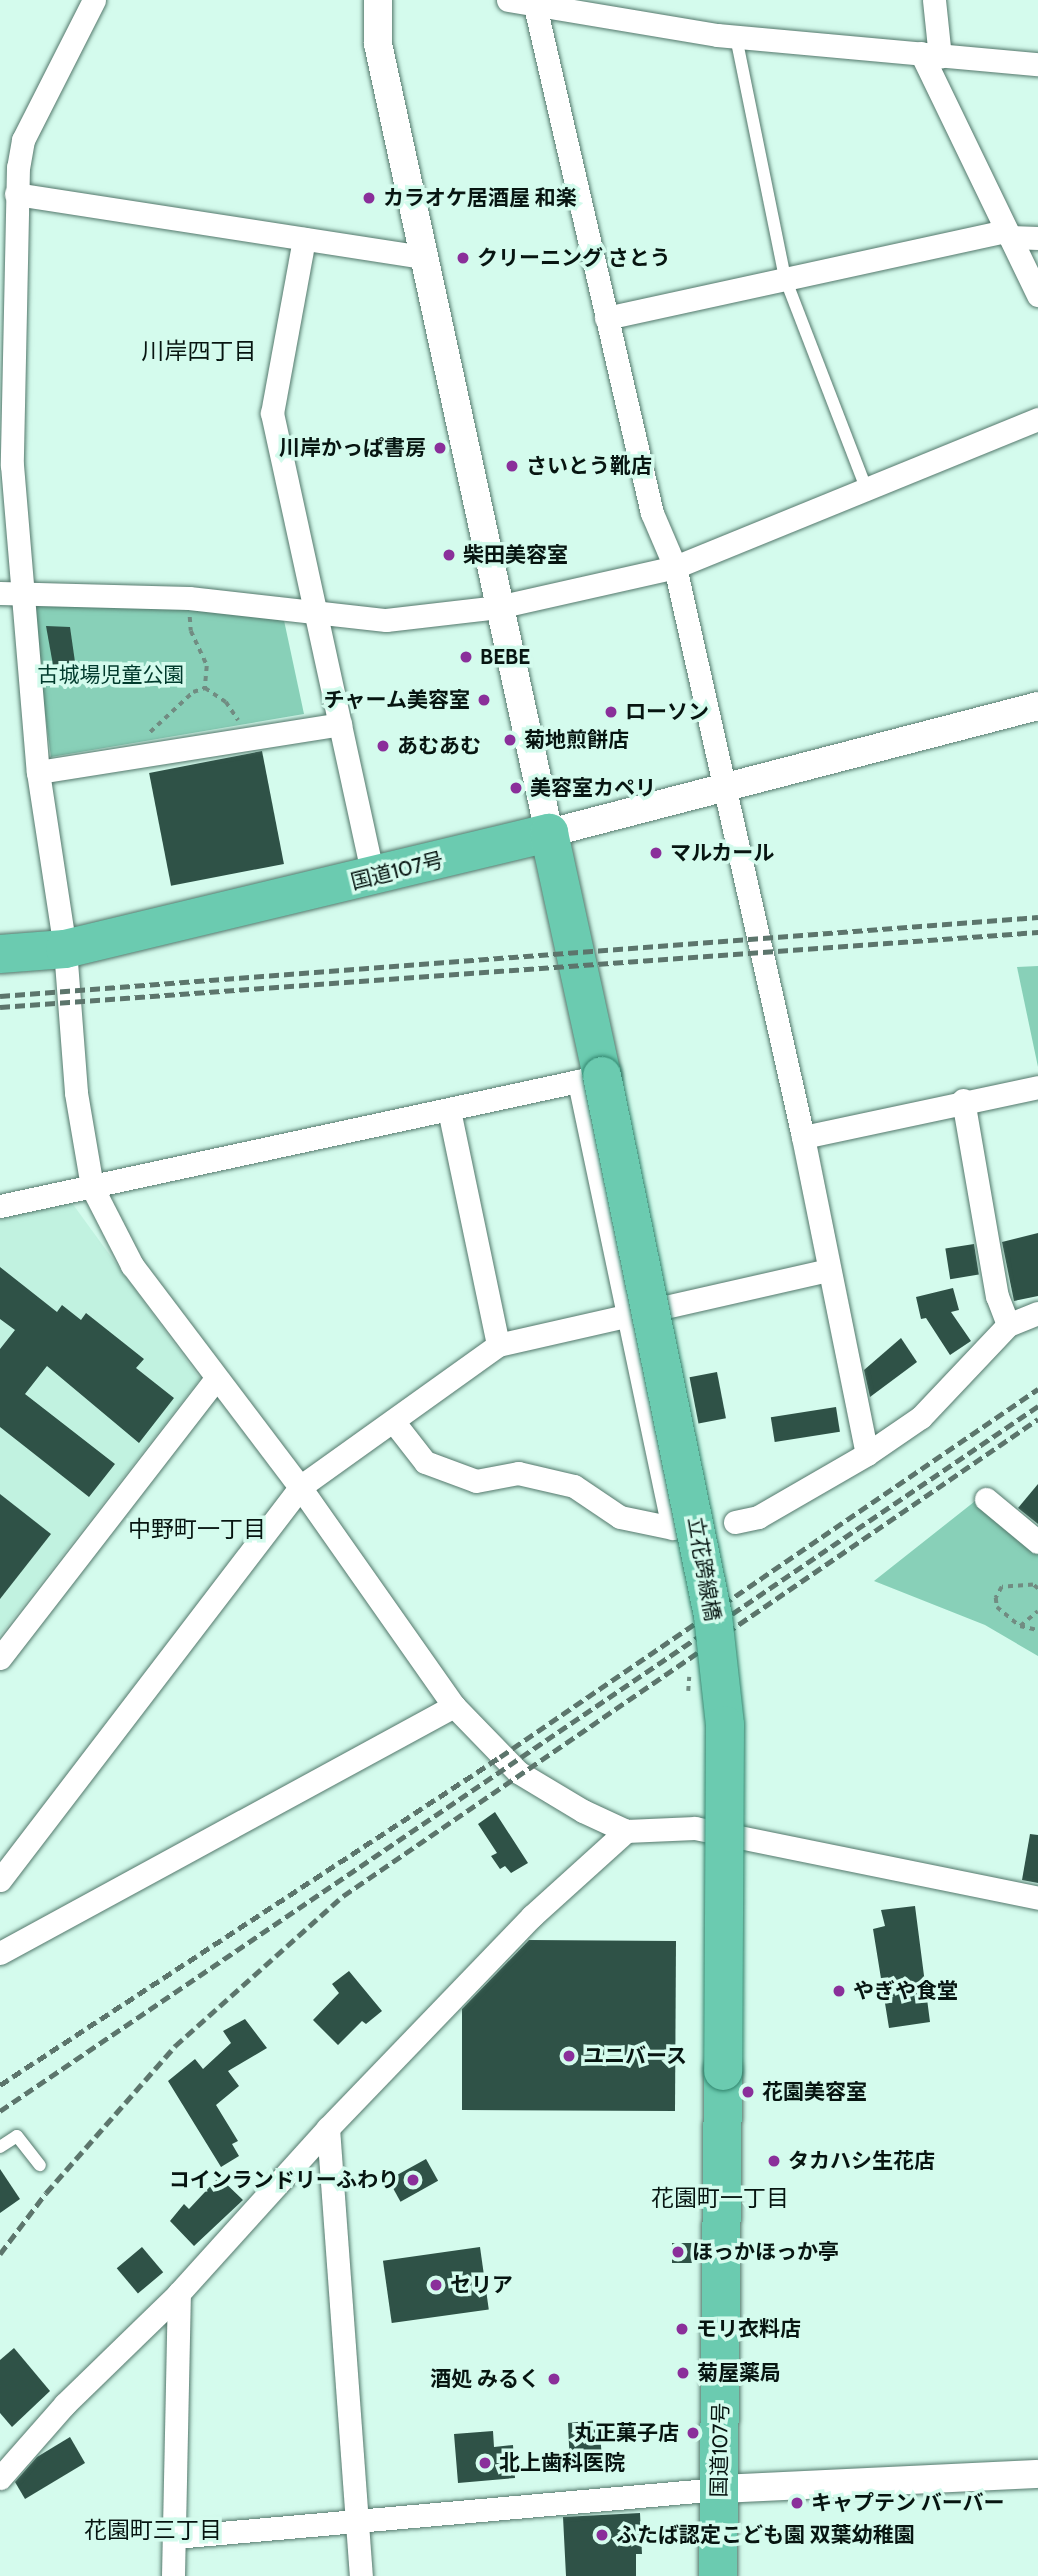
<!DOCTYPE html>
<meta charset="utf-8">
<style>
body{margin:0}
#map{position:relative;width:1038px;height:2576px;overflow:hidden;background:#d4fbed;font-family:Cabin,"Noto Sans JP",sans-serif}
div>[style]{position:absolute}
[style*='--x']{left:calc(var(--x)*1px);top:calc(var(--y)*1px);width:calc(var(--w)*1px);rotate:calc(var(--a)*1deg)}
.built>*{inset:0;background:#c1f2e0}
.green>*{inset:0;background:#88d0b8}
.building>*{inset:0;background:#2f5247;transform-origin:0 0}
.path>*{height:3.5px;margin-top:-1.75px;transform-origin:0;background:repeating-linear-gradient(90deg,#718c82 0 5px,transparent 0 10px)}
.roads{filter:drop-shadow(0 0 2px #54786c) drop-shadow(0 0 2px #54786c)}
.service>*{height:12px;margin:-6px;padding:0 6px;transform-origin:6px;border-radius:6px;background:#fff}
.minor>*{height:23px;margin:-11.5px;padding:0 11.5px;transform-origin:11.5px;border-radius:11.5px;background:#fff}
.tertiary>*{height:28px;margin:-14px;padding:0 14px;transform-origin:14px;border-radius:14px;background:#fff}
.trunk>*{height:38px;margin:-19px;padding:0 19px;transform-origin:19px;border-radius:19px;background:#6bcbb0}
.rail>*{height:5px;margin-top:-2.5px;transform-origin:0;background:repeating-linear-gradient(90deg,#5c756c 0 10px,transparent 0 15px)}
.path-bridge>*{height:3.5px;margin-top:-1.75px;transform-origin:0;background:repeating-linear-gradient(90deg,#718c82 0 5px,transparent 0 10px)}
.bridges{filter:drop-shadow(0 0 2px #30836c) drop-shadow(0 0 2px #30836c)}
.trunk-bridge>*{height:38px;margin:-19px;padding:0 19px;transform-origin:19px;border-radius:19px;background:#6bcbb0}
.dots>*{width:19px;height:19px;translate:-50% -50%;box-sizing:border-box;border:4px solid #d4fbed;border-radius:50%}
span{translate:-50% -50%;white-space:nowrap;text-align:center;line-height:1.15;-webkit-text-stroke:7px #d4fbed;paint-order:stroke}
.poi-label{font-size:21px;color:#071511;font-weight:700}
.left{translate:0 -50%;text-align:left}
.right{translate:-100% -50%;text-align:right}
.park-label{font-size:21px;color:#003a2c}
.street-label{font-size:21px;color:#071511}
.neighbourhood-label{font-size:23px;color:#071511}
</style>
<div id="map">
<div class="built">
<div style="clip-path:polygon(72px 1203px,200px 1379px,0 1635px,0 1218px)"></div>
</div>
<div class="green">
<div style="clip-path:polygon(30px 601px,282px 611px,304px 714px,51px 757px)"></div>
<div style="clip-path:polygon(1038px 966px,1038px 1067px,1017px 967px)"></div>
<div style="clip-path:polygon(979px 1498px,1038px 1548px,1038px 1656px,985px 1625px,874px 1581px)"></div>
</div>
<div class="building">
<div style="clip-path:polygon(46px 626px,70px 627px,75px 662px,53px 665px)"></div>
<div style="left:262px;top:751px;width:115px;height:115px;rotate:79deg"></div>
<div style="clip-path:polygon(1038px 1233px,1038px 1296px,1014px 1301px,1002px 1242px)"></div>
<div style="left:974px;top:1244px;width:31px;height:29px;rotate:81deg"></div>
<div style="clip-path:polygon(0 1267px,57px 1312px,62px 1305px,81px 1320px,86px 1313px,144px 1359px,136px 1368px,174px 1398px,139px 1443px,47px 1366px,25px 1394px,115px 1464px,89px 1497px,0 1427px,0 1349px,15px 1330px,0 1319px)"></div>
<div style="clip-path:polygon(953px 1288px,959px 1310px,951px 1312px,971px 1341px,950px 1355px,926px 1318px,921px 1319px,916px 1297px)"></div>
<div style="clip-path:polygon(901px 1338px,917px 1362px,870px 1397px,864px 1370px)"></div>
<div style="left:717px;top:1372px;width:47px;height:28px;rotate:79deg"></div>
<div style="left:836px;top:1407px;width:25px;height:66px;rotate:81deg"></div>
<div style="clip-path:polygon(1038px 1484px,1038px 1524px,1018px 1508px)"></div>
<div style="clip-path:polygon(0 1494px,51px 1534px,0 1599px)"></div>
<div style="clip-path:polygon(495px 1812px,528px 1863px,511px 1873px,505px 1866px,500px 1869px,491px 1856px,497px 1853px,478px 1824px)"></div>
<div style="clip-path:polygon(1030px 1834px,1038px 1835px,1038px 1883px,1022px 1880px)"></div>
<div style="clip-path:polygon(915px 1906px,930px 2022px,889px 2028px,873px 1929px,885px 1926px,881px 1910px)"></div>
<div style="clip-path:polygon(529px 1940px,676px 1941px,675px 2111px,462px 2110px,462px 2009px)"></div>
<div style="clip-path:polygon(349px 1971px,382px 2011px,366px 2024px,362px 2021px,338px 2045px,313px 2020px,339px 1993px,332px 1984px)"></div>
<div style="clip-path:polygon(245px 2019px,267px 2048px,228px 2071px,239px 2086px,216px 2105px,238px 2141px,232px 2144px,239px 2156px,221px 2167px,168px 2081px,195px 2059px,203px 2069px,231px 2043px,223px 2031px)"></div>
<div style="left:426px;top:2159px;width:25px;height:43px;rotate:61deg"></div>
<div style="clip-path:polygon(0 2169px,20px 2199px,0 2213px)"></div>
<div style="clip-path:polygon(219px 2177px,243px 2200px,194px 2246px,170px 2221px,184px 2204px,189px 2209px)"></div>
<div style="left:672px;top:2243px;width:24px;height:20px"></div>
<div style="left:142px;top:2247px;width:33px;height:33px;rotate:50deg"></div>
<div style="left:480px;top:2247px;width:63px;height:98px;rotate:82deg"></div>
<div style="clip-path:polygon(14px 2348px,50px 2391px,12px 2427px,0 2413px,0 2360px)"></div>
<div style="clip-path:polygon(599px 2420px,603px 2472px,570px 2466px,568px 2423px)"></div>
<div style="clip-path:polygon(493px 2431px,494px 2447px,513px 2445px,515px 2478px,458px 2483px,454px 2434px)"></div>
<div style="clip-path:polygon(70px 2437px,85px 2463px,25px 2499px,15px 2482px,37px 2457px)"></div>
<div style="clip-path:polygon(640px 2513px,642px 2554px,636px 2554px,636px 2576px,566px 2576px,563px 2517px)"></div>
</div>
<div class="path">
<div style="--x:190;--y:617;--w:14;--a:86"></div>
<div style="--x:191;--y:631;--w:38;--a:65"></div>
<div style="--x:207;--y:666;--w:22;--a:95"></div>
<div style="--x:150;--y:732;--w:59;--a:-42.9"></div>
<div style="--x:193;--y:692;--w:13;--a:-18"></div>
<div style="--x:205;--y:688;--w:25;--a:34"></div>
<div style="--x:226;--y:702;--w:22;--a:56"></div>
<div style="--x:1038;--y:1589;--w:6;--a:-141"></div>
<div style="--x:1033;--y:1585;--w:31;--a:176"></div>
<div style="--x:1002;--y:1587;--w:13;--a:119"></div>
<div style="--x:996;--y:1598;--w:9;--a:84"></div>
<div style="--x:997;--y:1607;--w:30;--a:40"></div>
<div style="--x:1020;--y:1626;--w:18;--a:13"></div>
<div style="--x:1020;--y:1626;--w:23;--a:-40"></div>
</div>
<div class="roads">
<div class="service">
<div style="--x:736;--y:37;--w:246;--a:78.5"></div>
<div style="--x:785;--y:278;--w:227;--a:68.9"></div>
<div style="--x:0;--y:2147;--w:20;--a:-33"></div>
<div style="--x:17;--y:2136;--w:37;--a:52"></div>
</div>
<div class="minor">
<div style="--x:94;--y:0;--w:157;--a:116.9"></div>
<div style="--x:23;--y:140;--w:27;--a:100"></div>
<div style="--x:18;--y:167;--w:298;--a:91.2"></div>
<div style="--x:12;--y:465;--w:308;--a:85.2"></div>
<div style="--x:38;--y:772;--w:179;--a:81.3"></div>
<div style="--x:65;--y:949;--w:144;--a:85.6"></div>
<div style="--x:76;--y:1093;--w:95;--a:80.3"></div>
<div style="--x:92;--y:1187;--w:88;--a:62.9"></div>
<div style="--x:132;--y:1265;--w:278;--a:52.9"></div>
<div style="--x:300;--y:1487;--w:268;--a:54.9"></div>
<div style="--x:454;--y:1706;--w:92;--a:45.9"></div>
<div style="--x:518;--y:1772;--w:76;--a:31"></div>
<div style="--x:583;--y:1811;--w:47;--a:24.9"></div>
<div style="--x:626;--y:1831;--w:69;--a:-2.5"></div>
<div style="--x:695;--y:1828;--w:350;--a:11.5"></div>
<div style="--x:508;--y:0;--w:212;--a:9.5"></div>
<div style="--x:717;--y:35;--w:322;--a:5.2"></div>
<div style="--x:934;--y:0;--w:57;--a:84"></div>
<div style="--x:535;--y:6;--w:520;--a:77.01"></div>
<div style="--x:652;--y:513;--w:59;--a:66.9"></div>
<div style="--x:675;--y:567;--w:584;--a:77.34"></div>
<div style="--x:803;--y:1137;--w:323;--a:78.6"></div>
<div style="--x:867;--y:1454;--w:65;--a:-34.4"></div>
<div style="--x:921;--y:1417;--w:127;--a:-46.6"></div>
<div style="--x:1008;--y:1325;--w:32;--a:-22"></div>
<div style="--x:921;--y:53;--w:269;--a:64.2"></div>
<div style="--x:16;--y:194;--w:414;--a:8.8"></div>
<div style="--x:1010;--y:237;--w:28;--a:2"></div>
<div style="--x:304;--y:239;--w:177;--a:100.4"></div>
<div style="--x:272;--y:413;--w:476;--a:77.7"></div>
<div style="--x:606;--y:318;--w:409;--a:-12.3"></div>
<div style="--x:0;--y:593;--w:189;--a:1.5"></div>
<div style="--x:189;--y:598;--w:198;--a:6.4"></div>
<div style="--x:386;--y:620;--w:113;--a:-6.6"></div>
<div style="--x:498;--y:607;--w:181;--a:-12.7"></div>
<div style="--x:675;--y:567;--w:392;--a:-22.2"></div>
<div style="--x:38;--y:772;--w:306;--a:-9"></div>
<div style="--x:963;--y:1100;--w:199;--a:80.2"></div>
<div style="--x:997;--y:1296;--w:31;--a:69"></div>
<div style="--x:449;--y:1110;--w:240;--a:78.2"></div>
<div style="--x:803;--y:1137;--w:240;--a:-12"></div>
<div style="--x:0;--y:1206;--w:606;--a:-12.2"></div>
<div style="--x:393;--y:1421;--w:52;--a:52"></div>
<div style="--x:425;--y:1462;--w:54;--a:20.4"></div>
<div style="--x:476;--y:1481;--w:43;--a:-10.8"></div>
<div style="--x:518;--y:1473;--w:57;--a:13.1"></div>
<div style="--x:574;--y:1486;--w:55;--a:34"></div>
<div style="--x:620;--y:1517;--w:54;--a:11.7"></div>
<div style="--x:673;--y:1528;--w:457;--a:-101.9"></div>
<div style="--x:986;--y:1499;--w:67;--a:39.6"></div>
<div style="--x:735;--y:1522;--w:24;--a:-12"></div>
<div style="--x:758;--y:1517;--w:126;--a:-30"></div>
<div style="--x:0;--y:1658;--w:353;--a:-52.3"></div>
<div style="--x:0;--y:1880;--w:494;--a:-52.6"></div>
<div style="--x:300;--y:1487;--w:244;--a:-35.6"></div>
<div style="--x:498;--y:1345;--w:339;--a:-12.8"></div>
<div style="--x:0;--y:1953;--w:517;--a:-28.55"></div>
<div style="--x:328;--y:2128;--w:449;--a:85.8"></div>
<div style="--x:0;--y:2478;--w:98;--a:-48.7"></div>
<div style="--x:65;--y:2404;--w:159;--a:-44.2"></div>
<div style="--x:179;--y:2293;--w:222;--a:-47.9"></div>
<div style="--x:328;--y:2128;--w:294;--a:-46.1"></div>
<div style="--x:532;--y:1916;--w:127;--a:-42.1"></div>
<div style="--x:175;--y:2537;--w:546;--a:-5.04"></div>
<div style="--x:173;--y:2576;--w:283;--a:-88.8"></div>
</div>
<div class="tertiary">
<div style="--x:378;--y:0;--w:44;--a:90"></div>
<div style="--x:378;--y:44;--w:807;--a:77.77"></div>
<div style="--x:549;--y:833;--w:505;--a:-14.56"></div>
<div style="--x:719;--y:2489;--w:319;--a:-2.7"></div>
</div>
<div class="trunk">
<div style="--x:0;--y:954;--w:65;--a:-4.4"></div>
<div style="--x:65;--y:949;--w:498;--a:-13.5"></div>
<div style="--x:549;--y:833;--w:249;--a:77.7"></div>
<div style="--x:718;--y:2576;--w:505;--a:-89.43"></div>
</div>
</div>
<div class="rail">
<div style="--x:0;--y:996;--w:1041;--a:-4.35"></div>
<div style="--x:0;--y:1007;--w:1041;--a:-4.13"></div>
<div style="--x:0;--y:2085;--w:598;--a:-33.26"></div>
<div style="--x:500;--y:1757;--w:652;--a:-34.37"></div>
<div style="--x:0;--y:2111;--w:1255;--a:-34.18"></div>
<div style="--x:0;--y:2254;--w:76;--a:-53"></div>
<div style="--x:46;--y:2193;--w:196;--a:-48.7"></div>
<div style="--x:175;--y:2046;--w:225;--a:-41.8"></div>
<div style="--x:343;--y:1896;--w:843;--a:-34.46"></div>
</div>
<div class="path-bridge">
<div style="--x:688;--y:1691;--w:14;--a:-86"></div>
</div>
<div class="bridges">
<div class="trunk-bridge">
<div style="--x:602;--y:1076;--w:551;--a:78.38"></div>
<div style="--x:713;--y:1616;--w:110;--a:83.7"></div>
<div style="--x:725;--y:1725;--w:346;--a:90.3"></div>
</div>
</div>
<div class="dots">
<div style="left:369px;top:198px;background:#8a2f9a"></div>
<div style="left:463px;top:258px;background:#8a2f9a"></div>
<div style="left:440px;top:448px;background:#8a2f9a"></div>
<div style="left:512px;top:466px;background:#8a2f9a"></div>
<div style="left:449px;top:555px;background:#8a2f9a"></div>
<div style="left:466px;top:657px;background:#8a2f9a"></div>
<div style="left:484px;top:700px;background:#8a2f9a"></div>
<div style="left:611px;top:712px;background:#8a2f9a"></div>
<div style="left:510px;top:740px;background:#8a2f9a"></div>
<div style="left:383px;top:746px;background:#8a2f9a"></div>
<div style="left:516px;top:788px;background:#8a2f9a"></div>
<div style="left:656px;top:853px;background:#8a2f9a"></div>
<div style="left:839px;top:1991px;background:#8a2f9a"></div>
<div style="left:569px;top:2056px;background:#8a2f9a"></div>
<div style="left:748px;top:2092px;background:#8a2f9a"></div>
<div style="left:774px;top:2161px;background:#8a2f9a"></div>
<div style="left:413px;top:2180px;background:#8a2f9a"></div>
<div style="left:678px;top:2252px;background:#8a2f9a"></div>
<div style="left:436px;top:2285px;background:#8a2f9a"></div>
<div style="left:682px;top:2329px;background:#8a2f9a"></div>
<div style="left:683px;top:2373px;background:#8a2f9a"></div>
<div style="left:554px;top:2379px;background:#8a2f9a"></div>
<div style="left:693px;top:2433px;background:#8a2f9a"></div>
<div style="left:485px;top:2463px;background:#8a2f9a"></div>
<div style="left:797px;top:2503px;background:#8a2f9a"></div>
<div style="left:602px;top:2535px;background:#8a2f9a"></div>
</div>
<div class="poi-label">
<span class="left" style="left:383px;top:198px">カラオケ居酒屋 和楽</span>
<span class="left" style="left:477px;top:258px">クリーニング さとう</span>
<span class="right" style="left:426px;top:448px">川岸かっぱ書房</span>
<span class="left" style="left:526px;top:466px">さいとう靴店</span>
<span class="left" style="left:463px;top:555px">柴田美容室</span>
<span class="left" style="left:480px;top:657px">BEBE</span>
<span class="right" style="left:470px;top:700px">チャーム美容室</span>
<span class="left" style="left:625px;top:712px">ローソン</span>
<span class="left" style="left:524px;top:740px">菊地煎餅店</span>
<span class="left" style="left:397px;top:746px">あむあむ</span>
<span class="left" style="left:530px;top:788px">美容室カペリ</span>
<span class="left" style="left:670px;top:853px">マルカール</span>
<span class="left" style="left:853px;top:1991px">やぎや食堂</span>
<span class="left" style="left:583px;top:2056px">ユニバース</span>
<span class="left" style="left:762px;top:2092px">花園美容室</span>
<span class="left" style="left:788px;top:2161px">タカハシ生花店</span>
<span class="right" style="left:399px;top:2180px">コインランドリーふわり</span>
<span class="left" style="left:692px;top:2252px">ほっかほっか亭</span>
<span class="left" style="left:450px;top:2285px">セリア</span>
<span class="left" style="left:696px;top:2329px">モリ衣料店</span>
<span class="left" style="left:697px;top:2373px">菊屋薬局</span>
<span class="right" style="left:540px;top:2379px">酒処 みるく</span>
<span class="right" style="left:679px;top:2433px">丸正菓子店</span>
<span class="left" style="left:499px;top:2463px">北上歯科医院</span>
<span class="left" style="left:811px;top:2503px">キャプテン バーバー</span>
<span class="left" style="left:616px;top:2535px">ふたば認定こども園 双葉幼稚園</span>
</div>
<div class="park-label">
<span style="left:111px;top:675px">古城場児童公園</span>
</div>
<div class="street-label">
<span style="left:397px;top:871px;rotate:-14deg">国道107号</span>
<span style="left:704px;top:1569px;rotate:80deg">立花跨線橋</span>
<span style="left:720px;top:2450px;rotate:-89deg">国道107号</span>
</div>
<div class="neighbourhood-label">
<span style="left:199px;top:351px">川岸四丁目</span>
<span style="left:197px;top:1529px">中野町一丁目</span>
<span style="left:720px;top:2198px">花園町一丁目</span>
<span style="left:153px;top:2530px">花園町三丁目</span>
</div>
</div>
